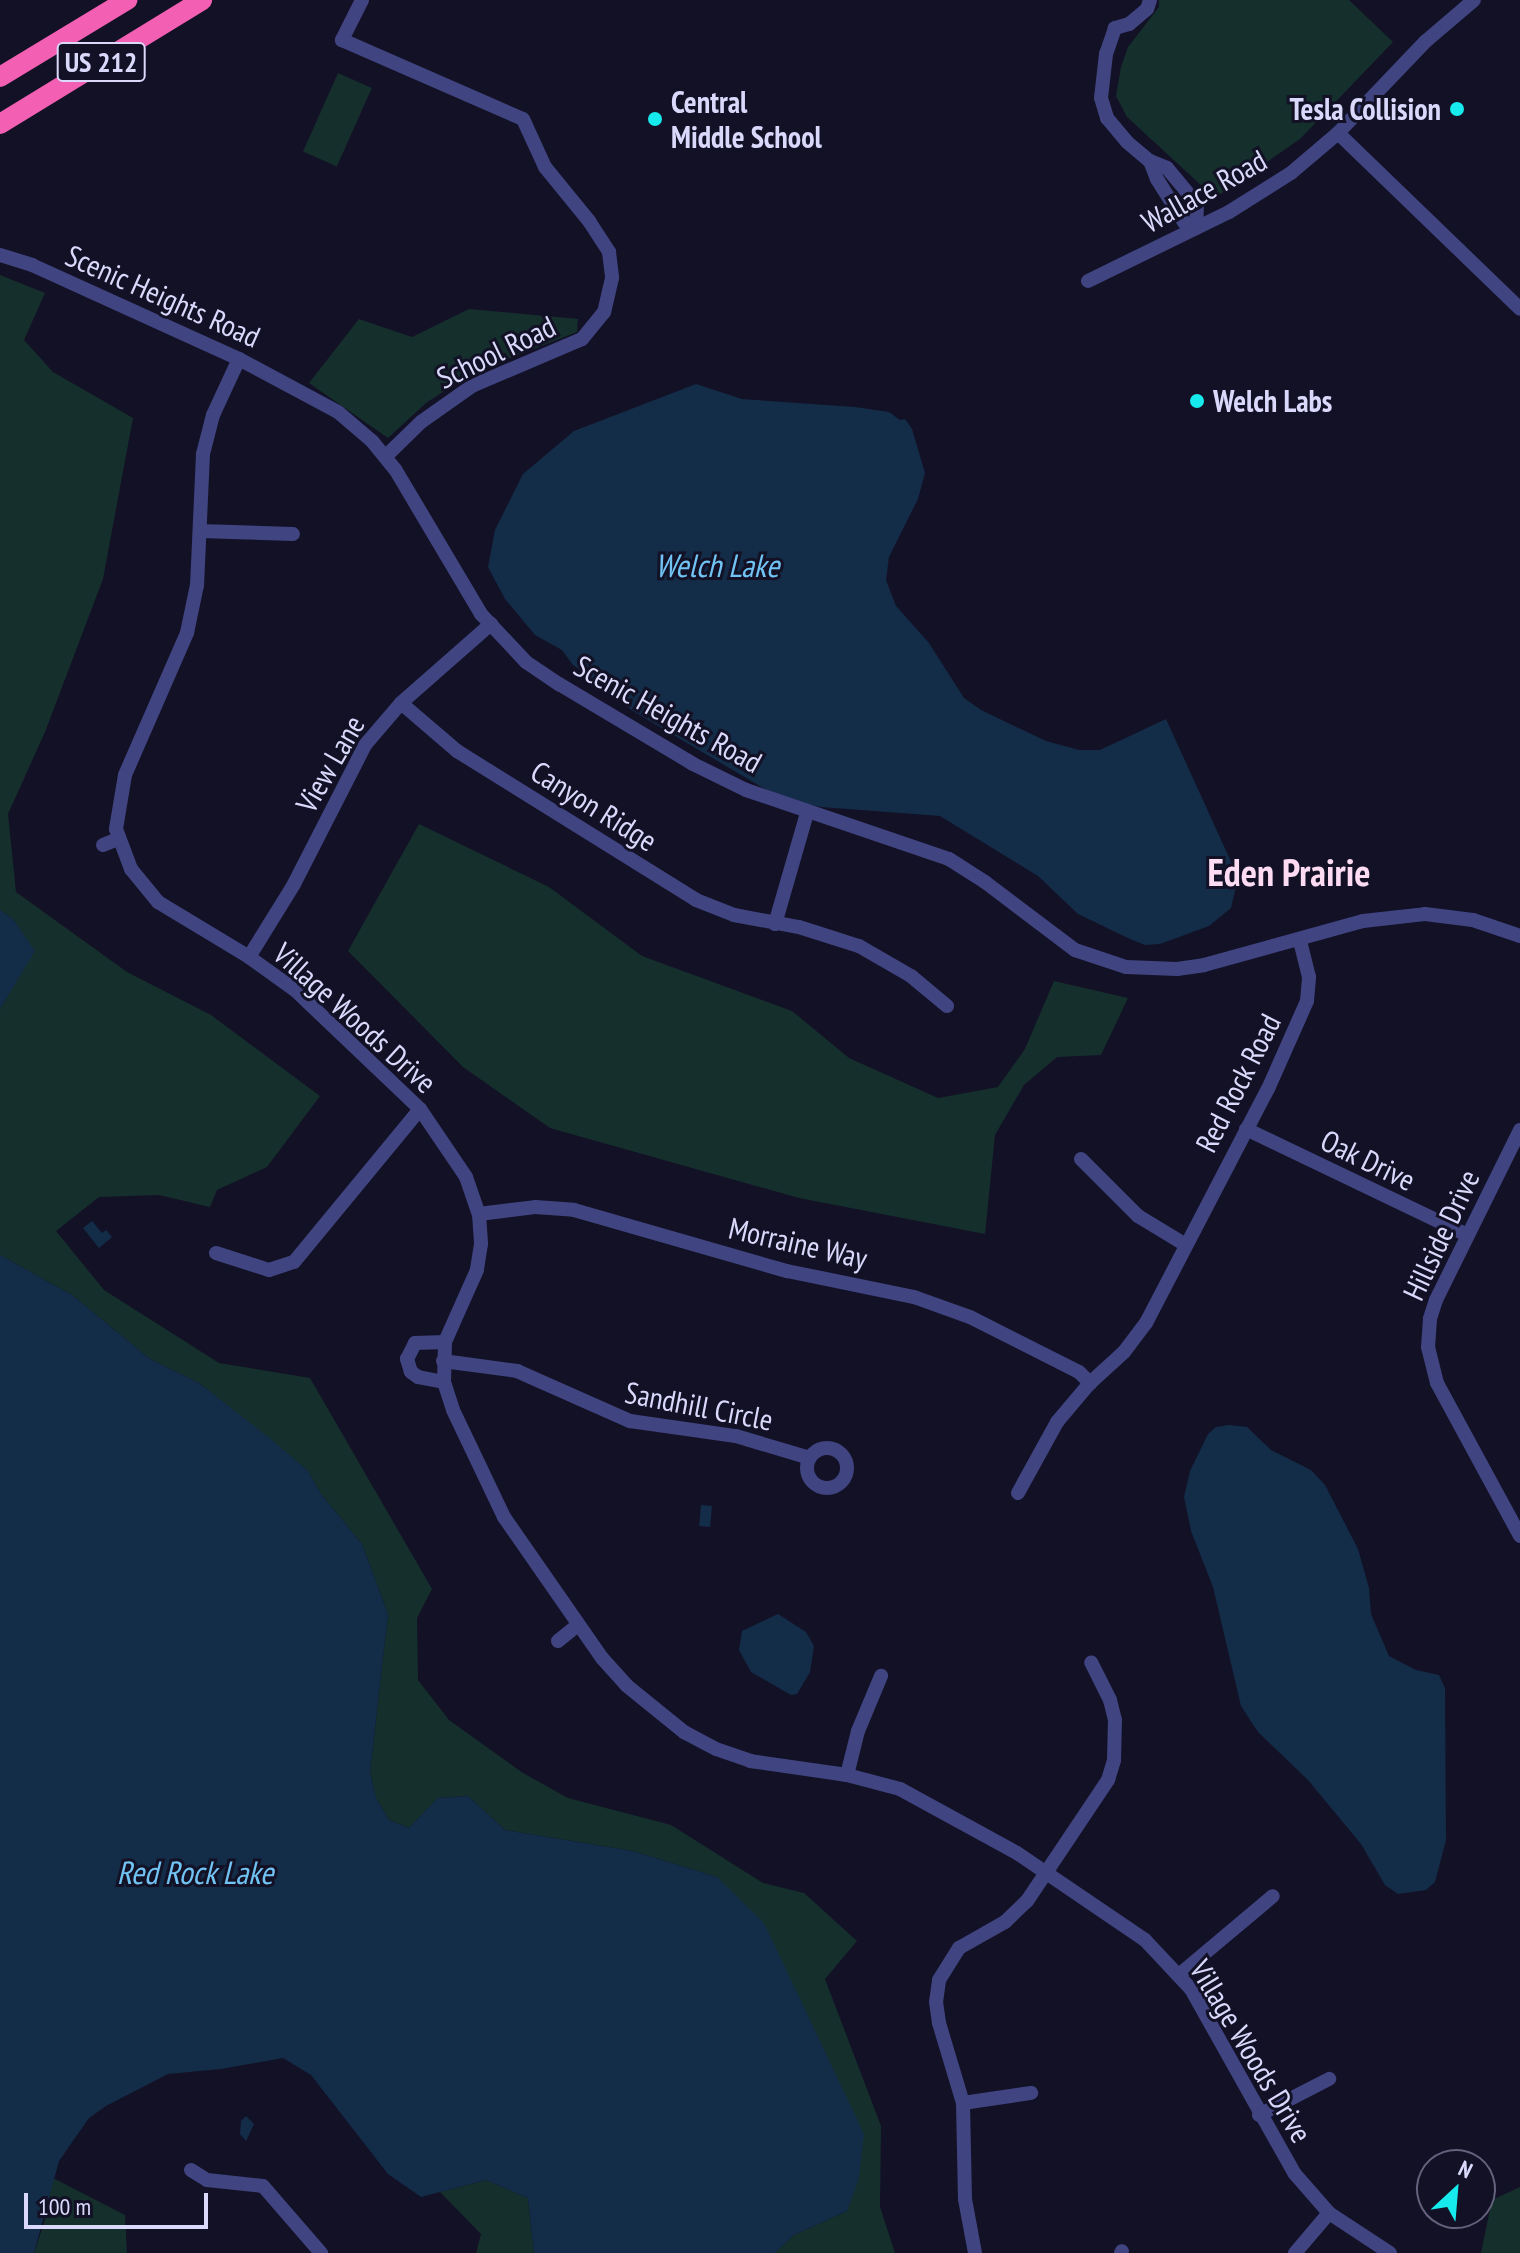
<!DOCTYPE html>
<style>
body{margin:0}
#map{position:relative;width:1520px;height:2253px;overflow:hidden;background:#131126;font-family:"PT Sans Narrow",sans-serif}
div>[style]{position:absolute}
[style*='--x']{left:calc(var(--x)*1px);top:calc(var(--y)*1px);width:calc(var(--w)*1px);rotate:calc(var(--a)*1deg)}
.green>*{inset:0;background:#152f2c;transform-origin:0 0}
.water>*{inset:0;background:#132c48;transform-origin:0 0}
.minor>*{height:14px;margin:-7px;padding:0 7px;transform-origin:7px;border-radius:7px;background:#404481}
.minor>.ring{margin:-7px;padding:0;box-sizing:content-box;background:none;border:14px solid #404481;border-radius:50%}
.highway>*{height:20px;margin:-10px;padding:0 10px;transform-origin:10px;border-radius:10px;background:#f25fb3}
.dots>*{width:22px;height:22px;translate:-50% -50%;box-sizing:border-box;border:4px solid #131126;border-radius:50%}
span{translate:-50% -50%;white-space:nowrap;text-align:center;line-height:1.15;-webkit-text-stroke:6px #131126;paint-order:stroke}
.shield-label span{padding:2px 6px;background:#131126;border:2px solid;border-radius:6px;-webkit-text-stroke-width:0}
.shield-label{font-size:28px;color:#dad9fc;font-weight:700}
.poi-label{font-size:30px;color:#dad9fc;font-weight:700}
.left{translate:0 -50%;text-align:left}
.right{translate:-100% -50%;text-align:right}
.street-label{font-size:30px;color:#dad9fc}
.water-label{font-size:32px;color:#70c3f3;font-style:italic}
.district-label{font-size:38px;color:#fcdbf3;font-weight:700}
.north{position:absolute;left:1416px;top:2149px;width:80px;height:80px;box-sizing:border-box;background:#131126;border:2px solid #63617c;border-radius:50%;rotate:26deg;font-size:22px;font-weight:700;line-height:32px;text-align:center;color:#dad9fc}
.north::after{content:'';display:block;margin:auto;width:28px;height:36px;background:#16eaec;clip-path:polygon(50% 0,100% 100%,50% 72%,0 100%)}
.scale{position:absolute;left:24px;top:2193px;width:184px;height:36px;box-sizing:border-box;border:4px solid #dad9fc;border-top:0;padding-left:10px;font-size:24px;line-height:28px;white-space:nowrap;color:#dad9fc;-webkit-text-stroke:6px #131126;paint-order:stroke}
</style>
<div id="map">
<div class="green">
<div style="clip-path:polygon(1159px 0,1349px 0,1393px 42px,1300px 139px,1215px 198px,1127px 117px,1116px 96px,1121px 67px,1128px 47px,1159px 7px)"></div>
<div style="left:338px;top:73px;width:37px;height:86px;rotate:24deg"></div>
<div style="clip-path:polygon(0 275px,45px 293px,24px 340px,53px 372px,133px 418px,103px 579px,45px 732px,8px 814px,16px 892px,127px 972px,211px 1015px,320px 1096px,267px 1167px,217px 1190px,210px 1207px,159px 1195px,99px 1197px,56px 1231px,104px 1290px,219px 1363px,310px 1378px,432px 1589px,417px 1618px,418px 1680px,449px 1720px,523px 1773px,568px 1798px,671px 1825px,763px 1883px,804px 1893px,857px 1941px,825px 1979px,881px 2126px,880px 2207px,895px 2253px,775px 2253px,794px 2235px,847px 2211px,717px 1877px,633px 1851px,505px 1830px,468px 1796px,438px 1798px,409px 1828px,389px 1820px,376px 1798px,370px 1772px,388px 1614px,362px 1544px,321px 1494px,308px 1471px,271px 1440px,199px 1383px,150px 1359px,72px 1295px,0 1255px,0 1009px,34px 951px,13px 919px,0 910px)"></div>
<div style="clip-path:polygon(469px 309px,578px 319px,577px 332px,472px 373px,426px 403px,388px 438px,309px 383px,359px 319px,412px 337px)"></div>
<div style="clip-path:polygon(419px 824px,549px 887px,642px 956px,792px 1011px,849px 1058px,938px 1098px,998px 1087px,1025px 1049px,1054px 981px,1128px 998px,1101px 1055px,1057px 1057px,1024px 1085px,995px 1135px,985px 1234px,799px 1198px,550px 1128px,463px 1067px,348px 951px)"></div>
<div style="clip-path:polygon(53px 2178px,125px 2215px,127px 2253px,34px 2253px,44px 2223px)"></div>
<div style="clip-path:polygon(486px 2180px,528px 2198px,534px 2253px,476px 2253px,481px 2234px,440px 2192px)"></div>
<div style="clip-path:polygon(1520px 2187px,1520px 2253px,1481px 2253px,1492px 2200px)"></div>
</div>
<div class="water">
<div style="clip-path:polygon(696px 384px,742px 399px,855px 407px,889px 412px,900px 420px,905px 419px,912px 429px,925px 473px,918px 499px,889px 557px,886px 580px,896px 606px,929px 643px,964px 698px,981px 710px,1046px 741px,1079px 750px,1100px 750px,1166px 719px,1238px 877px,1231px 908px,1209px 926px,1160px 944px,1145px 945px,1130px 939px,1078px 914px,1038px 876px,940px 816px,821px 807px,780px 798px,633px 711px,572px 664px,562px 650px,535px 635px,505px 599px,488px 567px,495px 530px,523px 474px,574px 431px)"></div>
<div style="clip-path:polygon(0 910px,13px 919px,35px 951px,0 1009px)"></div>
<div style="clip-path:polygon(92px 1221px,102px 1233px,106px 1230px,112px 1237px,99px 1248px,83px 1228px)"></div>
<div style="clip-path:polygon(0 1255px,72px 1295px,150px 1359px,199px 1383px,272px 1440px,308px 1471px,321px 1494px,362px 1544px,388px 1614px,370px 1772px,376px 1798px,389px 1820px,409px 1828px,438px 1798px,468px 1796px,505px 1830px,633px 1851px,717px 1877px,764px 1923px,864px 2134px,859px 2178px,847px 2211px,794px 2235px,775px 2253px,534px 2253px,528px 2198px,486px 2180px,421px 2197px,388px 2174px,311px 2075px,283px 2058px,221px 2069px,168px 2074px,106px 2106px,89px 2118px,59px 2161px,34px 2253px,0 2253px)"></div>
<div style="clip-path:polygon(1229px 1425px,1247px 1427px,1271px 1450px,1311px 1470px,1325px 1485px,1358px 1549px,1369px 1588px,1371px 1614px,1389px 1656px,1416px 1670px,1439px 1675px,1445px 1688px,1446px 1840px,1435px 1882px,1426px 1890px,1398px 1894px,1385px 1885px,1361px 1844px,1308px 1780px,1258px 1732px,1241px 1706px,1213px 1587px,1191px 1531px,1184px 1497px,1190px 1471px,1208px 1434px,1216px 1427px)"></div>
<div style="left:701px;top:1505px;width:11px;height:21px;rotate:5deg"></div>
<div style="clip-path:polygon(778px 1614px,806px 1632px,814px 1646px,810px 1672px,797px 1694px,791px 1695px,751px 1672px,739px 1650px,742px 1631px)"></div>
<div style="clip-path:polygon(246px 2116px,254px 2124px,246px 2141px,240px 2134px,241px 2121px)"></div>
</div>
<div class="minor">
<div style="--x:362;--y:0;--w:45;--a:116.6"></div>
<div style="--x:342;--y:40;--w:197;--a:23.6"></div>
<div style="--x:523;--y:119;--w:53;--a:65.4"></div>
<div style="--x:545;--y:167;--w:70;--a:50.8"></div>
<div style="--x:589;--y:221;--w:37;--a:57"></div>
<div style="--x:609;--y:252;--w:26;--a:83"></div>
<div style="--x:612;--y:278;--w:35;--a:103"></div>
<div style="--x:604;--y:312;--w:35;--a:129"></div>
<div style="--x:582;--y:339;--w:120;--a:156.9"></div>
<div style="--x:472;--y:386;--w:62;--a:144.8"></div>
<div style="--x:421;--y:422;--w:50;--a:135.8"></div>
<div style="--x:1150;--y:0;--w:9;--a:108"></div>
<div style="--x:1147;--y:9;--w:23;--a:140"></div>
<div style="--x:1129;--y:24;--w:15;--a:164"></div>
<div style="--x:1115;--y:28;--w:28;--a:109"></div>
<div style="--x:1106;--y:54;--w:44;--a:96.5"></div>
<div style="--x:1101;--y:98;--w:21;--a:73"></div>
<div style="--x:1107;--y:118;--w:31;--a:50"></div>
<div style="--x:1127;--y:142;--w:30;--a:40"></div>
<div style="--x:1150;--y:161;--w:18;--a:22"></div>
<div style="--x:1167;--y:168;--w:47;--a:50.2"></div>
<div style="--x:1197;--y:204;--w:24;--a:92"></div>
<div style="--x:1338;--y:133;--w:253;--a:44"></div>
<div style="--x:1150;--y:161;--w:19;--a:69"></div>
<div style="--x:1157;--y:179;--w:51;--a:57.9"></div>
<div style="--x:1184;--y:222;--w:13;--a:27"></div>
<div style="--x:0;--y:255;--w:34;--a:17"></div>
<div style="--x:32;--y:265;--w:227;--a:24.4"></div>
<div style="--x:239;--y:359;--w:112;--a:28.2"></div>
<div style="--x:338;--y:412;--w:45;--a:40.5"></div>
<div style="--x:372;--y:441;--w:36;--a:51"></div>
<div style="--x:395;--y:469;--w:169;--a:59.3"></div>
<div style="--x:481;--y:614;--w:66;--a:46.8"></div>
<div style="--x:526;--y:662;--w:40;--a:34"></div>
<div style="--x:559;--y:684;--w:156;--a:30.8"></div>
<div style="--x:693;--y:764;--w:59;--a:26.1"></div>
<div style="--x:746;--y:790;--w:214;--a:18.8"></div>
<div style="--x:949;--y:859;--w:43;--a:32.6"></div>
<div style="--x:985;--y:882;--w:113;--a:37.1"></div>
<div style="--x:1075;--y:950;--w:54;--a:18.4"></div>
<div style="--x:1126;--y:967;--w:51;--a:2.2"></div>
<div style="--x:1177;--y:969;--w:27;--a:-8"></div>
<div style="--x:1204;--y:965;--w:165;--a:-15.5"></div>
<div style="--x:1363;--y:921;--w:62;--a:-6.4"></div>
<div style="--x:1425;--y:914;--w:48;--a:7.1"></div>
<div style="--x:1473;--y:920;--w:50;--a:18.8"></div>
<div style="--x:1088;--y:281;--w:157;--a:-26.1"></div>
<div style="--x:1229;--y:212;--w:73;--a:-32.2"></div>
<div style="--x:1291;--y:173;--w:62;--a:-40.4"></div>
<div style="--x:1338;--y:133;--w:127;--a:-46.3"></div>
<div style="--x:1426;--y:41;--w:63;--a:-40.5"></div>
<div style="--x:239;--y:359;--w:62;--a:114.9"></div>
<div style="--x:213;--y:415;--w:40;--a:104.4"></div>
<div style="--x:203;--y:454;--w:131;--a:92.6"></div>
<div style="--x:197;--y:585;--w:49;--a:101.8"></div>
<div style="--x:187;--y:633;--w:155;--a:113.6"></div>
<div style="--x:125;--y:775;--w:55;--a:99.5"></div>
<div style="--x:116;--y:829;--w:43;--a:69.4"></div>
<div style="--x:131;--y:869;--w:43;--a:50.7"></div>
<div style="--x:158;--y:902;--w:106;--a:31.1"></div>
<div style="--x:249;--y:957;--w:57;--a:35.7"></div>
<div style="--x:295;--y:990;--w:173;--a:43.6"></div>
<div style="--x:420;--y:1109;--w:82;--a:55.9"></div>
<div style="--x:466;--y:1177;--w:39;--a:71"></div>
<div style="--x:479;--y:1214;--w:30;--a:86"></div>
<div style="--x:481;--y:1244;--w:26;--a:99"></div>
<div style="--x:477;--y:1270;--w:79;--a:114"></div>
<div style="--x:445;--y:1342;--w:40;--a:91.4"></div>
<div style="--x:444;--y:1382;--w:29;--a:72"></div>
<div style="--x:453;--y:1410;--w:119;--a:64.5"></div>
<div style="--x:504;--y:1517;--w:172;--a:55.2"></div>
<div style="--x:602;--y:1658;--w:36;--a:48"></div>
<div style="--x:626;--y:1685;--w:75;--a:39"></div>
<div style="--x:684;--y:1732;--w:36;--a:28"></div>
<div style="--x:716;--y:1749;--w:36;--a:19"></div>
<div style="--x:750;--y:1761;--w:98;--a:8.2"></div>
<div style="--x:847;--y:1775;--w:55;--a:14.8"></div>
<div style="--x:900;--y:1789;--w:133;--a:28.7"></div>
<div style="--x:1017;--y:1853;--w:155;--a:34.2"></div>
<div style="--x:1145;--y:1940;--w:67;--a:46.8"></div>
<div style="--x:1191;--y:1989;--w:212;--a:60.7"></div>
<div style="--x:1295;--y:2174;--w:52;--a:48.9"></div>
<div style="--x:1329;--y:2213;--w:73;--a:33.3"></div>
<div style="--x:200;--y:531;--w:93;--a:1.8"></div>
<div style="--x:401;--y:703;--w:74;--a:40.6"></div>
<div style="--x:457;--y:751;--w:282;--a:31.9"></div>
<div style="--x:696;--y:900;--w:41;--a:21.5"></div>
<div style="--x:734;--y:915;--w:66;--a:10.5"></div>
<div style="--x:799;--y:927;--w:63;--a:17.6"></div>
<div style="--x:859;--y:946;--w:60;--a:30"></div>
<div style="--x:911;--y:976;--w:47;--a:39.8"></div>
<div style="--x:103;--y:845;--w:16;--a:-22"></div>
<div style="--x:775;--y:924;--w:116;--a:-73.9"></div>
<div style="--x:249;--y:957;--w:86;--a:-58.3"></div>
<div style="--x:294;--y:884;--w:156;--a:-62.9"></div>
<div style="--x:365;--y:745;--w:55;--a:-49.4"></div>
<div style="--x:401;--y:703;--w:120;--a:-41.3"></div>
<div style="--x:1246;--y:1129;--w:245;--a:25.6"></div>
<div style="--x:1520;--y:1130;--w:190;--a:116.3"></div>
<div style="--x:1436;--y:1300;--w:20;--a:108"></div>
<div style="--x:1430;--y:1319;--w:28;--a:94"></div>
<div style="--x:1428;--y:1347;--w:37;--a:76"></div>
<div style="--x:1437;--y:1383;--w:174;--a:61.5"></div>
<div style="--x:1081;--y:1159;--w:81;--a:45"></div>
<div style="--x:1138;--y:1216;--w:54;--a:31.3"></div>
<div style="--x:479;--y:1214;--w:56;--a:-7.1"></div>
<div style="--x:535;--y:1207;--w:39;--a:4"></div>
<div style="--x:574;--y:1210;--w:222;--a:16"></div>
<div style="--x:787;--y:1271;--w:130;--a:11.6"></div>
<div style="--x:914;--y:1297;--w:59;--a:19.7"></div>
<div style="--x:970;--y:1317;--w:122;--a:26.8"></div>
<div style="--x:1079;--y:1372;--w:16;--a:45"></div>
<div style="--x:216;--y:1253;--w:56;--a:17.8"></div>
<div style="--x:269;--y:1270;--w:26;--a:-18"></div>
<div style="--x:294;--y:1262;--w:198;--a:-50.5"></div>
<div style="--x:443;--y:1361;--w:75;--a:7.7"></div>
<div style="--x:517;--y:1371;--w:124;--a:23.9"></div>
<div style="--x:630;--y:1421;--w:107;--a:8.1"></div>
<div style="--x:736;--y:1436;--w:77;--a:16.6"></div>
<div style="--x:444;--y:1382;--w:26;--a:-169"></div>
<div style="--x:418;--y:1377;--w:9;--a:-144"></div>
<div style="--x:411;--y:1372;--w:14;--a:-107"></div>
<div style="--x:407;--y:1359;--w:18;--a:-63"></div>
<div style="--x:415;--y:1343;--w:30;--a:-2"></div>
<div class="ring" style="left:807px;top:1448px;width:26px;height:26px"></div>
<div style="--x:1018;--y:1493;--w:81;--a:-61.2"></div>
<div style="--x:1057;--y:1422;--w:51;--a:-49.8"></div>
<div style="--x:1090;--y:1383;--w:46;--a:-42.4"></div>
<div style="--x:1124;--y:1352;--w:36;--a:-53"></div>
<div style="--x:1146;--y:1323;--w:264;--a:-62.5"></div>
<div style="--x:1268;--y:1089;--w:96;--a:-66.1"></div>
<div style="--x:1307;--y:1001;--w:24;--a:-85"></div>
<div style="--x:1309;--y:977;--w:38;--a:-104"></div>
<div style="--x:558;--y:1641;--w:26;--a:-39"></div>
<div style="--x:847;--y:1775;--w:45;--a:-76"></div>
<div style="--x:858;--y:1731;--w:60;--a:-67.3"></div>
<div style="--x:1180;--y:1974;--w:121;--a:-40"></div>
<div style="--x:963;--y:2103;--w:69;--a:-8.4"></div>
<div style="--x:1259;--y:2115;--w:79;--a:-27.2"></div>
<div style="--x:191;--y:2170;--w:19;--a:32"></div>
<div style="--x:207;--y:2180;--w:56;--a:6.1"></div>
<div style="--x:263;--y:2186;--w:89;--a:49.1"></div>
<div style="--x:975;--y:2253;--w:55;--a:-100.5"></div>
<div style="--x:965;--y:2199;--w:96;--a:-91.2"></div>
<div style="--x:963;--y:2103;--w:84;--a:-106.7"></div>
<div style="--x:939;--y:2023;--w:21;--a:-98"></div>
<div style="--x:936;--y:2002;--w:22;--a:-82"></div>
<div style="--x:939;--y:1980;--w:38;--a:-58"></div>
<div style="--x:959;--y:1948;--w:53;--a:-29.5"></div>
<div style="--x:1005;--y:1922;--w:30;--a:-44"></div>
<div style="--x:1027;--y:1901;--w:146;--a:-56.2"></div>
<div style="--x:1108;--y:1780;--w:21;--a:-73"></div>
<div style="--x:1114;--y:1760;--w:40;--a:-88.6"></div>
<div style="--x:1115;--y:1720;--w:21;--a:-104"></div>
<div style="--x:1110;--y:1700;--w:42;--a:-116.6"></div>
<div style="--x:1121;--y:2253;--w:2;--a:-63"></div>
<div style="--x:1295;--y:2253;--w:52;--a:-49.6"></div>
</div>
<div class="highway">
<div style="--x:0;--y:77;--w:149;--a:-31.2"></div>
<div style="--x:0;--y:124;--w:237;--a:-31.5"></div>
</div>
<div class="dots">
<div style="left:1457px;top:109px;background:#16eaec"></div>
<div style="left:655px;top:119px;background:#16eaec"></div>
<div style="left:1197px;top:401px;background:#16eaec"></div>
</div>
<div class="shield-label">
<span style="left:101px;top:62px">US 212</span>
</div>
<div class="poi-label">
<span class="left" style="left:671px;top:119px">Central<br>Middle School</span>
<span class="right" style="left:1441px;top:109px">Tesla Collision</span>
<span class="left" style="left:1213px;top:401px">Welch Labs</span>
</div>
<div class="street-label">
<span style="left:1204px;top:191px;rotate:-29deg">Wallace Road</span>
<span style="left:163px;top:296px;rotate:24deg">Scenic Heights Road</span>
<span style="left:496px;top:352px;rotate:-26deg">School Road</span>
<span style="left:668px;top:714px;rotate:29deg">Scenic Heights Road</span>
<span style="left:330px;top:764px;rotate:-60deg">View Lane</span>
<span style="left:594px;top:806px;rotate:32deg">Canyon Ridge</span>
<span style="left:355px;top:1018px;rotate:42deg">Village Woods Drive</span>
<span style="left:1238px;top:1083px;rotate:-63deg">Red Rock Road</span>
<span style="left:1368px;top:1160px;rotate:26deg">Oak Drive</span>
<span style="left:1441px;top:1235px;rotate:-65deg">Hillside Drive</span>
<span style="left:798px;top:1243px;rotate:13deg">Morraine Way</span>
<span style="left:699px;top:1406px;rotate:11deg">Sandhill Circle</span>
<span style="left:1251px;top:2051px;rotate:59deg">Village Woods Drive</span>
</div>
<div class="water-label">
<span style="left:717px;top:565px">Welch Lake</span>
<span style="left:195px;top:1872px">Red Rock Lake</span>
</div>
<div class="district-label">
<span style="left:1289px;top:872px">Eden Prairie</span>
</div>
<div class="north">N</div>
<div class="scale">100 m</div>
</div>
